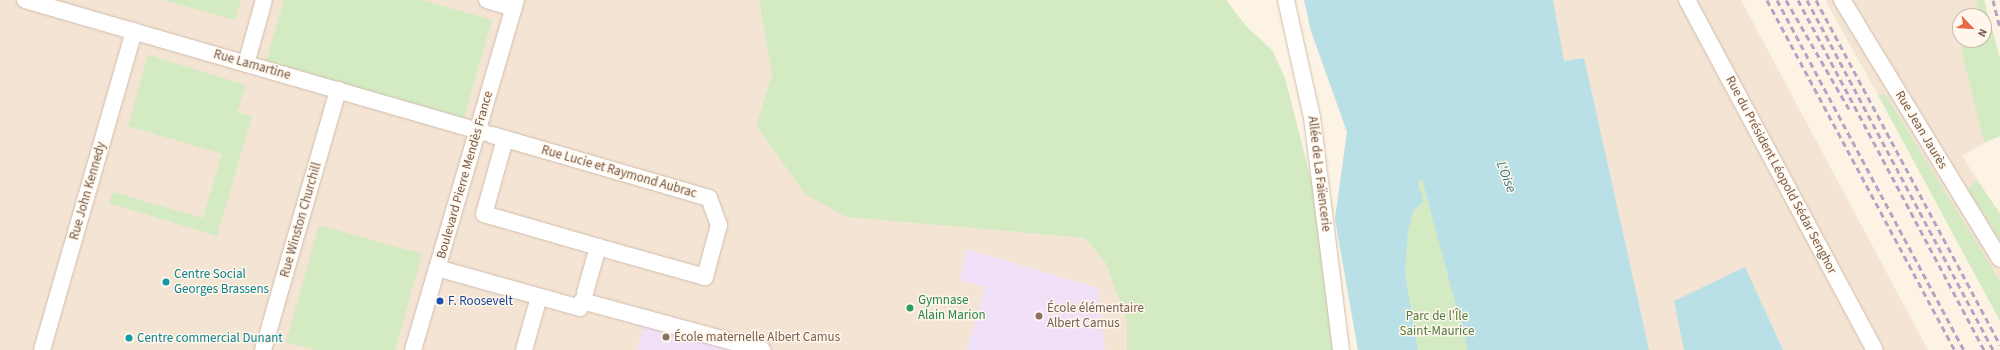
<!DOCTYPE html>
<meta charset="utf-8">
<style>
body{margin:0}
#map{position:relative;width:2000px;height:350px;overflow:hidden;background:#fcf3e4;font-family:"Source Sans 3",sans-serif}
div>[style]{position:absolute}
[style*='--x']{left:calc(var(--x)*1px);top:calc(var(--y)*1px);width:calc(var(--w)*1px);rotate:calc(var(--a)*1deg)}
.residential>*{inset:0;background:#f4e4d3}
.education>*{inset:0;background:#f0e1f9}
.green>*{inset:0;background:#d3eac3}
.water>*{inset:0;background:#b9e0e6}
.roads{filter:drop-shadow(0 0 1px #d0bcad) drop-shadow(0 0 1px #d0bcad)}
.minor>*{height:16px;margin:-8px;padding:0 8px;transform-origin:8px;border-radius:8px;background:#fff}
.rail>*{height:3px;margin-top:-1.5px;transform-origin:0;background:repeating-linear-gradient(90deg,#b5a3c6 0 6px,transparent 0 10px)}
.dots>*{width:11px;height:11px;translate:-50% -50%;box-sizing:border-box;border:2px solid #fff7eb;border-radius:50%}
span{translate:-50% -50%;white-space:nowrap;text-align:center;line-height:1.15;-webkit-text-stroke:3px #fff7eb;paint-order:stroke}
.street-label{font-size:13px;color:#765849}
.culture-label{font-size:13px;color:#0d838f}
.left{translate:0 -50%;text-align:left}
.transit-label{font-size:13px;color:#164399}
.leisure-label{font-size:13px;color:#27864d}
.education-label{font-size:13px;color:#785e54}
.park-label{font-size:13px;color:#547b42}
.water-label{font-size:14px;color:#3f7882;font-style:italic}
.north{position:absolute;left:1952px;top:8px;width:40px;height:40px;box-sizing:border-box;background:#fff7eb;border:1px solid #c8b7aa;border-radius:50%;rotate:115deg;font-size:11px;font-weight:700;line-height:16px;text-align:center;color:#765849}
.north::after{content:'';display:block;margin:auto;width:14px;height:18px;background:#e86948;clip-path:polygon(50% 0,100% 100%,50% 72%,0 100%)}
</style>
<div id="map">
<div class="residential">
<div style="clip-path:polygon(0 0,759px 0,772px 75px,756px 125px,846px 217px,1085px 238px,1105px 262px,1127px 321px,1127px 350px,0 350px)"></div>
<div style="clip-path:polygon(1304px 0,1741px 0,1928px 350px,1358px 350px,1335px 219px,1347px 132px,1311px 31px)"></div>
<div style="clip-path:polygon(1825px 0,1976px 0,1979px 16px,1960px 16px,1960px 40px,1977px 40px,1960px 46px,1984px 143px,1962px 156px,2000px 214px,2000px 314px)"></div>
</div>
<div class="education">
<div style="clip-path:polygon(966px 249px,1098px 288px,1105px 350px,967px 350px,985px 287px,960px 280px)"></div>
<div style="clip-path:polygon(644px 324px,738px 350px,637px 350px)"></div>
</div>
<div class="green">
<div style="clip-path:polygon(163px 0,241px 0,235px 20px)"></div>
<div style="clip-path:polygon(284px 0,422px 0,492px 20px,464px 118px,266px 61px)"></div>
<div style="clip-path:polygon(759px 0,1226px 0,1246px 26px,1272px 50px,1285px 78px,1312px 183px,1334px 350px,1127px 350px,1127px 321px,1105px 262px,1085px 238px,846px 217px,805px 194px,756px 125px,772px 75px)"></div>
<div style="clip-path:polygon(1976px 0,1984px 0,2000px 58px,2000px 136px,1984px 143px,1960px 46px,1984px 40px,1984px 16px,1979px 16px)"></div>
<div style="clip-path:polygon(148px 55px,246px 85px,237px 112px,252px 116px,217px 236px,109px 203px,113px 192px,203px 218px,222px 154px,128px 126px)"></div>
<div style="clip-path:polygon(1885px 94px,2000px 281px,2000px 321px,1878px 95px)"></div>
<div style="clip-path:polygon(1422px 179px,1425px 181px,1468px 350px,1418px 350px,1405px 273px,1408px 231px,1413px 211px,1422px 201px,1418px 182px)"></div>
<div style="clip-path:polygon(1977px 180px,2000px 214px,2000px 240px,1968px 189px)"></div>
<div style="clip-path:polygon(319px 225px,422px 254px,395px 350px,315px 350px,286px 342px)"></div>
</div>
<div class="water">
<div style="clip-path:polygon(1304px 0,1553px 0,1564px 61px,1584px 58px,1649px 350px,1468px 350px,1422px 179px,1418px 182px,1423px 201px,1413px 211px,1408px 231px,1405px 273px,1418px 350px,1358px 350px,1335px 219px,1347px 132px,1311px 31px)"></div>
<div style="clip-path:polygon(1745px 267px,1783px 350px,1684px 350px,1674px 301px)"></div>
</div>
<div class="roads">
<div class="minor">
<div style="--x:25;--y:0;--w:479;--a:16.1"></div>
<div style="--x:487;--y:0;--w:28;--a:17"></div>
<div style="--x:1286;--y:0;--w:120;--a:77.5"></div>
<div style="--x:1312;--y:117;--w:235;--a:82.9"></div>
<div style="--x:1687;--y:0;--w:397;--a:61.8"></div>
<div style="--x:1842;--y:0;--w:303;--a:58.6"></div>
<div style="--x:246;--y:64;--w:66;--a:-74.3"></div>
<div style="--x:492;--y:135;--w:226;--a:16.2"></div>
<div style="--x:709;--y:198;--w:29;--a:70"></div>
<div style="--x:719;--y:225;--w:54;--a:105.1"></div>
<div style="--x:705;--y:277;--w:111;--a:-164.3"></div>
<div style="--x:598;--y:247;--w:48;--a:105.8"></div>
<div style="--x:505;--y:139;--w:78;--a:105.6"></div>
<div style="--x:484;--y:214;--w:119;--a:16.1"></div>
<div style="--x:437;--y:268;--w:148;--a:15.6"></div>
<div style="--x:580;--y:308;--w:7;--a:-74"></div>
<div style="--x:582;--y:301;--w:187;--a:15.2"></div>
<div style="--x:42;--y:350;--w:332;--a:-73.9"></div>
<div style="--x:263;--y:350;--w:271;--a:-73.9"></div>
<div style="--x:413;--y:350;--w:365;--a:-73.6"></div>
<div style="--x:524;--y:350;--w:55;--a:-74.2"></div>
</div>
</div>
<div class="rail">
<div style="--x:1767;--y:0;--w:397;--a:61.8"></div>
<div style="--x:1777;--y:0;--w:397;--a:61.9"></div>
<div style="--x:1786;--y:0;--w:126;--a:60"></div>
<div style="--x:1798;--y:0;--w:396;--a:62"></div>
<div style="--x:1807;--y:0;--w:396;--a:62"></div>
<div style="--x:1816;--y:0;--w:391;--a:61.9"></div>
<div style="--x:1993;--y:0;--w:29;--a:76"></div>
</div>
<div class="dots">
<div style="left:166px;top:282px;background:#0f9aa8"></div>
<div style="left:440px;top:301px;background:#1a4fb4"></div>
<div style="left:910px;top:308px;background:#2e9e5b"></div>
<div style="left:1039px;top:316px;background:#8d6e63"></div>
<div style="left:666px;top:337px;background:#8d6e63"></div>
<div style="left:129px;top:338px;background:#0f9aa8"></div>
</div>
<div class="street-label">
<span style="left:252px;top:65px;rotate:16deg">Rue Lamartine</span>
<span style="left:1921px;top:130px;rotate:59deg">Rue Jean Jaurès</span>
<span style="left:619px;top:172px;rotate:16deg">Rue Lucie et Raymond Aubrac</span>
<span style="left:1319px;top:174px;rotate:83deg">Allée de La Faïencerie</span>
<span style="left:465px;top:175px;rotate:-74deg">Boulevard Pierre Mendès France</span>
<span style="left:1781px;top:175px;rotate:62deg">Rue du Président Léopold Sédar Senghor</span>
<span style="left:88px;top:191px;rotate:-74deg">Rue John Kennedy</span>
<span style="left:301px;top:220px;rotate:-74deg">Rue Winston Churchill</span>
</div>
<div class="culture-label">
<span class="left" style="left:174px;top:282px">Centre Social<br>Georges Brassens</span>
<span class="left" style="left:137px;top:338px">Centre commercial Dunant</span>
</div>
<div class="transit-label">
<span class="left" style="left:448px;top:301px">F. Roosevelt</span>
</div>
<div class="leisure-label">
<span class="left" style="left:918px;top:308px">Gymnase<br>Alain Marion</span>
</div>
<div class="education-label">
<span class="left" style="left:1047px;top:316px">École élémentaire<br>Albert Camus</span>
<span class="left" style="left:674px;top:337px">École maternelle Albert Camus</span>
</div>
<div class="park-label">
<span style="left:1437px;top:324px">Parc de l'Île<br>Saint-Maurice</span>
</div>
<div class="water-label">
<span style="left:1506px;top:177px;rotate:69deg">L'Oise</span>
</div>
<div class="north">N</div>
</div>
